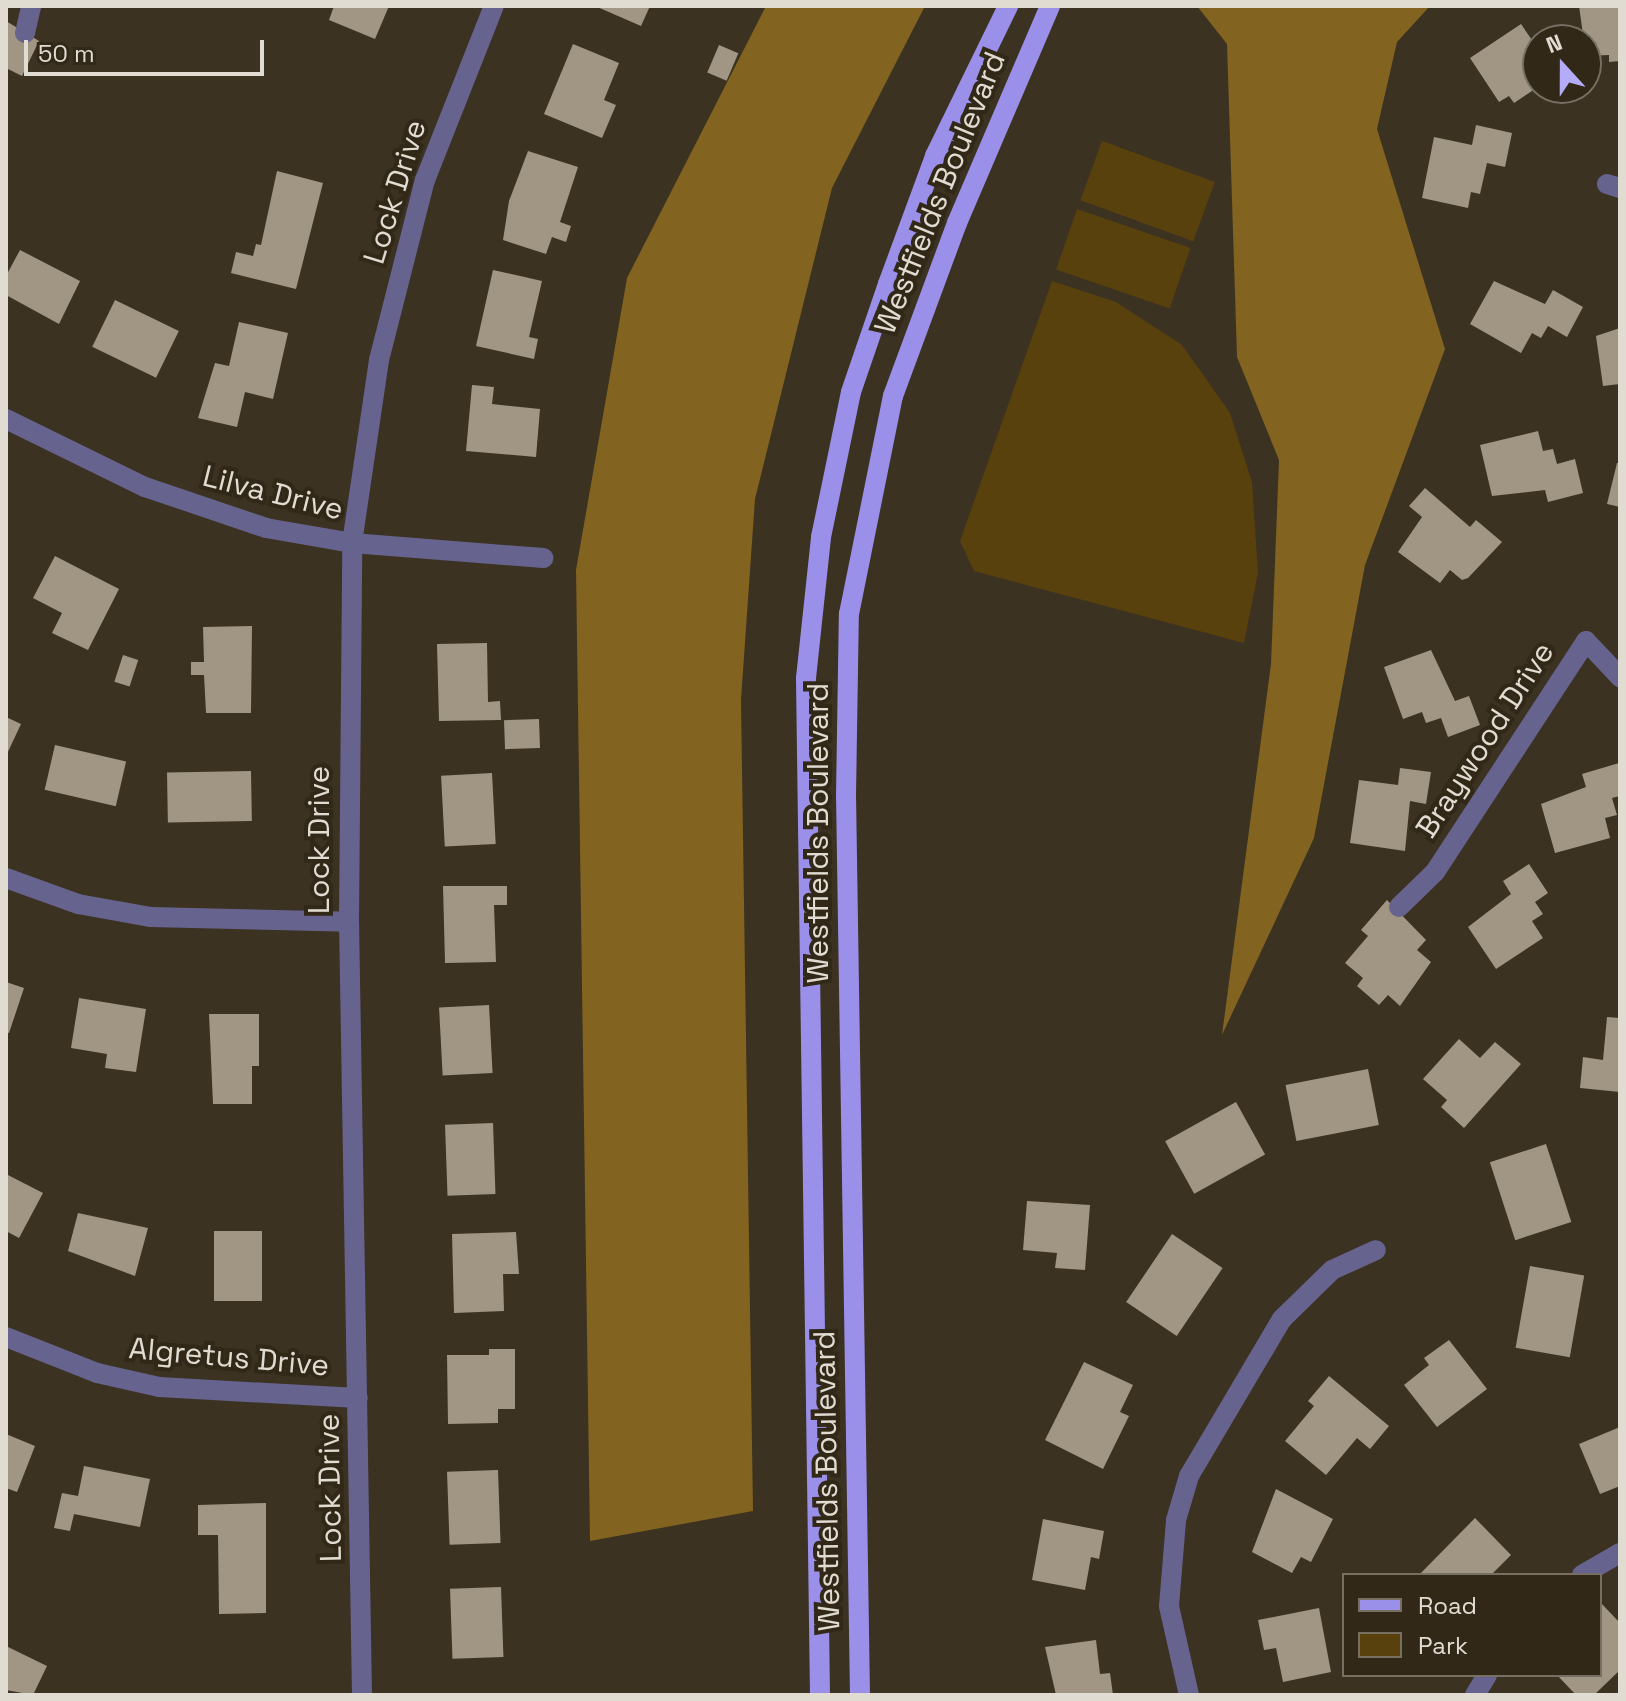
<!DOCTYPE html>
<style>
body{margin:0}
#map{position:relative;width:1626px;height:1701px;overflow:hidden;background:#3b3222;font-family:"Space Grotesk",sans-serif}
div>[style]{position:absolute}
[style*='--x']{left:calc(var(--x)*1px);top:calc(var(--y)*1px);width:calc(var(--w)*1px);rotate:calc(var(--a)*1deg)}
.green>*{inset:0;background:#58410c;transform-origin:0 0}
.forest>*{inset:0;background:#826320}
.building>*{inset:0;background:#a19683;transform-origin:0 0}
.minor>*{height:20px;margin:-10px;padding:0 10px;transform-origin:10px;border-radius:10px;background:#67638f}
.major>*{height:20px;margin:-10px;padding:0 10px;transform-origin:10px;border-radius:10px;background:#9b90e9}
span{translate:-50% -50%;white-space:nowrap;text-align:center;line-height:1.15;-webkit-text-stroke:8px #312818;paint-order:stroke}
.street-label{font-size:30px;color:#e1dcd2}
.frame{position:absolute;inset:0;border:8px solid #e1dcd2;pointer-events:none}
.legend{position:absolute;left:1342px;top:1573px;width:260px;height:104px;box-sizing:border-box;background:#312818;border:2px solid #777062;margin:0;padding:10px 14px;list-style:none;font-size:24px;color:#e1dcd2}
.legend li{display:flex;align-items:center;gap:16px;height:40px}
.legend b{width:40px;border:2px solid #777062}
.north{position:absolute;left:1522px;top:24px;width:80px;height:80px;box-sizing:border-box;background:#312818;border:2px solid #777062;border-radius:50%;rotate:339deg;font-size:22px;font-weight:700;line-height:32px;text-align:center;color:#e1dcd2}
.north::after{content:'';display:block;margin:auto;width:28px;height:36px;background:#b4acf9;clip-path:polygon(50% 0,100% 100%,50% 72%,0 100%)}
.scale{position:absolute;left:24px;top:40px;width:240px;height:36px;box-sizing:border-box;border:4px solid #e1dcd2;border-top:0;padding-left:10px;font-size:24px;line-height:28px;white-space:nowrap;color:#e1dcd2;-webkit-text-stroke:6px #312818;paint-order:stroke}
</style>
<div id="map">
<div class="green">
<div style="left:1102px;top:141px;width:120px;height:63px;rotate:20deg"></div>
<div style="left:1077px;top:209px;width:120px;height:64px;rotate:19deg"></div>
<div style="clip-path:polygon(1052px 281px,1116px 302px,1182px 345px,1230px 413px,1252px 482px,1258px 573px,1244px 643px,974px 571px,960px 541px)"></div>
</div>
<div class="forest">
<div style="clip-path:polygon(766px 6px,925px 6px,832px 188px,755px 499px,741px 700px,753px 1511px,590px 1541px,576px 570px,627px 278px)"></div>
<div style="clip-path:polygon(1197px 6px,1430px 6px,1397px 42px,1377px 129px,1445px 349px,1365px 565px,1314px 838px,1222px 1035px,1271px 664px,1279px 460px,1237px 357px,1227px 44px)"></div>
</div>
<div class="building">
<div style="clip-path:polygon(334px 6px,389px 6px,375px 39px,329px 20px)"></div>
<div style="clip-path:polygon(595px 6px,650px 6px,641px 26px)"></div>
<div style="clip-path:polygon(1579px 6px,1620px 6px,1620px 61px,1609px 62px,1609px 55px,1586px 56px)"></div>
<div style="clip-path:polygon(6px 21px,39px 41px,22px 76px,6px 68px)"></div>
<div style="clip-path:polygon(1521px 24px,1538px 49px,1538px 87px,1514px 103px,1509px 96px,1499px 102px,1470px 58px)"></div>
<div style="clip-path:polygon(573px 44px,619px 63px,604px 100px,616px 105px,602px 138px,544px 114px)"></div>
<div style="left:719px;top:45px;width:21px;height:30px;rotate:23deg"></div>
<div style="clip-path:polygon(1476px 125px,1512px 133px,1505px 167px,1487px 163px,1480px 194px,1471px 192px,1468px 208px,1422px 198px,1434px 137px,1472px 145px)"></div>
<div style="clip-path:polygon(528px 151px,578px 167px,560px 222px,571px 226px,566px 242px,552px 237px,546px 254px,503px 240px,509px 201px)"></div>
<div style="clip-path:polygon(277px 171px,323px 183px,296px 289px,231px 273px,236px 252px,253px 256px,256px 244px,261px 245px)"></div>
<div style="clip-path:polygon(20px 250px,80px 281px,59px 324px,6px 295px,6px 276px)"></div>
<div style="clip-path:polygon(493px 270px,542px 281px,529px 337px,538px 339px,534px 359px,476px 346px)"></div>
<div style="clip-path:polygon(1494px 281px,1545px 304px,1553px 290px,1583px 307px,1567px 337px,1548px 326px,1541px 338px,1532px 333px,1521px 353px,1470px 324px)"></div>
<div style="left:115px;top:300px;width:71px;height:52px;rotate:26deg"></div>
<div style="clip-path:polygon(239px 322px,288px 333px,273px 399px,245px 392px,237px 427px,198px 418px,215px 363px,229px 366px)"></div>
<div style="clip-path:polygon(1620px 328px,1620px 384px,1603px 386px,1596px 336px)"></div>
<div style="clip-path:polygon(472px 385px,494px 387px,492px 404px,540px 409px,536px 457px,466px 451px)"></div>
<div style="clip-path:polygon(1538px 431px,1543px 451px,1553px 449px,1557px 464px,1575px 459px,1583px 493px,1548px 502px,1545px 490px,1492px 496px,1480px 445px)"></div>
<div style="clip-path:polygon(1617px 463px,1620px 463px,1620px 507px,1607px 504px)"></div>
<div style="clip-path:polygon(1425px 488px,1470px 527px,1476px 520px,1502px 542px,1468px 578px,1462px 580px,1450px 570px,1440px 583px,1398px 552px,1422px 517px,1409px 506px)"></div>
<div style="clip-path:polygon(55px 556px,119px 589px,88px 650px,52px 633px,62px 613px,33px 598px)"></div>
<div style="clip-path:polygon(252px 626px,251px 713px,206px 713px,204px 675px,191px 675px,191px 662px,204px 662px,203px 627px)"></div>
<div style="clip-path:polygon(487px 643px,488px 702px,500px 701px,501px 720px,439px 721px,437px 644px)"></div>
<div style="clip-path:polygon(1431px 650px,1455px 701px,1469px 696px,1480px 725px,1448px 737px,1441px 718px,1426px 723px,1422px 712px,1403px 719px,1384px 667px)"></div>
<div style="left:123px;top:655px;width:16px;height:28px;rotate:18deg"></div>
<div style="clip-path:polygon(6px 717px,21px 724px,6px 756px)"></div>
<div style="left:539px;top:719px;width:29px;height:35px;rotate:88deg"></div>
<div style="left:55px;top:745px;width:73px;height:46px;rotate:13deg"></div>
<div style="clip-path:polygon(1619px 763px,1620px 796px,1612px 798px,1617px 815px,1605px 818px,1610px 838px,1555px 853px,1541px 804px,1586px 787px,1582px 774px)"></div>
<div style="clip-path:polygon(1400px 768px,1431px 772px,1426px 804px,1410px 801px,1405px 851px,1350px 843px,1359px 780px,1398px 785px)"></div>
<div style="left:251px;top:771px;width:50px;height:84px;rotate:89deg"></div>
<div style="left:492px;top:773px;width:71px;height:51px;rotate:87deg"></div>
<div style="clip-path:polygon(1529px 864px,1548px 893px,1535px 902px,1543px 914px,1532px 921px,1543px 938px,1496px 969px,1468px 927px,1511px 894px,1503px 881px)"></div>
<div style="clip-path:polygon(443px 886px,507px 886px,507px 905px,494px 905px,496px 962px,445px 963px)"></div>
<div style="clip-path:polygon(1387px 900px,1426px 940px,1417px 950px,1431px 962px,1400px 1006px,1388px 995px,1379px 1005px,1357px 986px,1363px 978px,1345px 963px,1368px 936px,1361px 930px)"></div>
<div style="clip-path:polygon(6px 982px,24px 988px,9px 1033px,6px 1032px)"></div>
<div style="clip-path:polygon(79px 998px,146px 1009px,136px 1072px,105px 1068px,107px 1054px,71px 1048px)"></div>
<div style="left:489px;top:1005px;width:68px;height:50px;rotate:87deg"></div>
<div style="clip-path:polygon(209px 1014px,259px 1014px,259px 1066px,252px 1066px,252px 1104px,213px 1104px)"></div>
<div style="clip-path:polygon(1607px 1017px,1620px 1018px,1620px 1092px,1580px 1088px,1583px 1057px,1603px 1060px)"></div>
<div style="clip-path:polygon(1459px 1039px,1480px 1058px,1495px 1042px,1521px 1064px,1464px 1128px,1441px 1107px,1447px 1100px,1423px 1079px)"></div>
<div style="left:1368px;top:1069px;width:57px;height:84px;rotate:79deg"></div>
<div style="left:1236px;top:1102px;width:60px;height:81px;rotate:61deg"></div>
<div style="left:493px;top:1123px;width:71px;height:48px;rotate:88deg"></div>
<div style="left:1546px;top:1144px;width:82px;height:59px;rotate:72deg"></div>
<div style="clip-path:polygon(6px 1174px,43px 1193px,19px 1238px,6px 1231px)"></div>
<div style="clip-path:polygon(1027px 1201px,1090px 1205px,1085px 1270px,1055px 1268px,1057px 1253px,1023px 1250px)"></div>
<div style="clip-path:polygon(78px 1213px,148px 1228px,135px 1276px,68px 1251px)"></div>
<div style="left:214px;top:1231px;width:48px;height:70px"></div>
<div style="clip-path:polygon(516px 1232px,519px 1274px,503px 1274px,504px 1311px,454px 1313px,452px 1234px)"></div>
<div style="left:1172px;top:1234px;width:61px;height:82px;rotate:34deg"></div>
<div style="left:1530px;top:1266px;width:55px;height:83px;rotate:10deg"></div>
<div style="clip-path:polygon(1449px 1340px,1487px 1389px,1437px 1427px,1404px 1385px,1429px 1365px,1424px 1358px)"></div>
<div style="clip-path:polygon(489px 1349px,515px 1349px,515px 1409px,498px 1409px,498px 1423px,448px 1424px,447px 1355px,489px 1355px)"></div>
<div style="clip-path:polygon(1084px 1362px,1133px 1385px,1120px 1412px,1129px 1416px,1103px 1469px,1045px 1440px)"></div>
<div style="clip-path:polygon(1329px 1376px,1389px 1426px,1370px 1449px,1357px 1438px,1326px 1475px,1285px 1441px,1314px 1406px,1308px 1401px)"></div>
<div style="clip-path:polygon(1620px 1427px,1620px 1486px,1600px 1494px,1579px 1444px)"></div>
<div style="clip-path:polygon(6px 1434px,35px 1446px,17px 1492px,6px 1488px)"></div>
<div style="clip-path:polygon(84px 1466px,150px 1479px,140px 1527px,74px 1514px,70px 1531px,54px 1528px,62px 1493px,78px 1496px)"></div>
<div style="left:498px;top:1470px;width:73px;height:51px;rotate:88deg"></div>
<div style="clip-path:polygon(1276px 1489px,1333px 1519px,1311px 1562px,1301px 1557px,1292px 1573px,1252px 1552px)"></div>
<div style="clip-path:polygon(266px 1503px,266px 1613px,219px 1614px,218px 1535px,198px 1535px,198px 1505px)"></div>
<div style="clip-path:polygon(1475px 1518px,1511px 1555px,1491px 1575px,1419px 1575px)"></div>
<div style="clip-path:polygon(1043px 1519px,1104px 1531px,1099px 1559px,1091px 1557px,1085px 1590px,1032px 1580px)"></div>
<div style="left:501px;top:1587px;width:70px;height:51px;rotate:88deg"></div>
<div style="clip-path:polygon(1600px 1602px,1620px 1623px,1620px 1670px,1594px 1695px,1576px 1695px,1557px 1675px,1600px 1675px)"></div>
<div style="clip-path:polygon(1319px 1608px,1331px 1672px,1283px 1682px,1276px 1648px,1264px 1650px,1258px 1620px)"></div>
<div style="clip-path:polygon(1096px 1640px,1100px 1674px,1110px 1673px,1113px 1695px,1056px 1695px,1045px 1647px)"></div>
<div style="clip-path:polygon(6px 1646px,47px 1666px,33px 1695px,6px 1690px)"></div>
</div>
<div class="minor">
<div style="--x:25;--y:33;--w:28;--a:-77"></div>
<div style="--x:1607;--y:184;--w:14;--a:17"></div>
<div style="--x:6;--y:419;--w:155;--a:26.1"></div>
<div style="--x:145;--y:487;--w:128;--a:18.7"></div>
<div style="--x:266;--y:528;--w:87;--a:9.9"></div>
<div style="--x:352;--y:543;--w:192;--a:4.5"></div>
<div style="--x:6;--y:878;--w:77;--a:19.9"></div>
<div style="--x:78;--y:904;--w:73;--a:10.2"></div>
<div style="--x:150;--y:917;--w:199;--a:1.4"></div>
<div style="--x:1399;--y:907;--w:50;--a:-44.2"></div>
<div style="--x:1435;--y:872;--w:276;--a:-56.8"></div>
<div style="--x:1586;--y:641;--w:50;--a:46.6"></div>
<div style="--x:6;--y:1337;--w:98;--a:21.6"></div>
<div style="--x:97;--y:1373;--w:64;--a:12.7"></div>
<div style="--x:159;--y:1387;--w:199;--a:3.2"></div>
<div style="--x:1582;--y:1575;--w:44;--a:-30.1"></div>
<div style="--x:362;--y:1695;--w:773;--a:-90.96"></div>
<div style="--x:349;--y:922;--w:379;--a:-89.5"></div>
<div style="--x:352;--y:543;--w:185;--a:-81.6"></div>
<div style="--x:379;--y:360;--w:186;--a:-75.7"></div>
<div style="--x:425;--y:180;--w:187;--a:-68.4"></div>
<div style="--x:1189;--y:1695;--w:91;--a:-102.7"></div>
<div style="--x:1169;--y:1606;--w:86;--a:-85.3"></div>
<div style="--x:1176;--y:1520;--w:46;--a:-73.5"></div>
<div style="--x:1189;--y:1476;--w:182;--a:-59.4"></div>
<div style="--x:1282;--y:1319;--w:70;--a:-44.4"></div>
<div style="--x:1332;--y:1270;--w:48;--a:-24.4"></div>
<div style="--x:1475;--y:1695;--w:23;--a:-59"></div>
</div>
<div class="major">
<div style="--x:820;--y:1695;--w:1017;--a:-90.79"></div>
<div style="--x:806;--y:678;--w:142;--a:-83.9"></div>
<div style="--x:821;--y:537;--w:148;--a:-78.3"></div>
<div style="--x:851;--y:392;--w:114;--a:-71.1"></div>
<div style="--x:888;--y:284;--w:136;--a:-69.8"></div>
<div style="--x:935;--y:156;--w:167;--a:-64"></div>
<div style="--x:860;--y:1695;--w:899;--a:-90.89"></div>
<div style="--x:846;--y:796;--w:182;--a:-89.1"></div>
<div style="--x:849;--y:614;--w:222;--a:-78.6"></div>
<div style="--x:893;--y:396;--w:184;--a:-69.7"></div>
<div style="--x:957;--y:223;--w:236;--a:-66.8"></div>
</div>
<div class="street-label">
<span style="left:395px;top:192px;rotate:-73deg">Lock Drive</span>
<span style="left:940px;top:193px;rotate:-68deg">Westfields Boulevard</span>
<span style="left:273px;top:493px;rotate:14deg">Lilva Drive</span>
<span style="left:1485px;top:740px;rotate:-57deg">Braywood Drive</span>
<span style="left:818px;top:833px;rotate:-90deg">Westfields Boulevard</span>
<span style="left:319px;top:840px;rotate:-90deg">Lock Drive</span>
<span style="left:229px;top:1357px;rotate:5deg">Algretus Drive</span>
<span style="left:827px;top:1481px;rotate:-91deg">Westfields Boulevard</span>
<span style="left:330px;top:1488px;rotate:-91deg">Lock Drive</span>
</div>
<div class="frame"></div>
<ul class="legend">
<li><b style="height:10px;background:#9b90e9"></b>Road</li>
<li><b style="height:22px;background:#58410c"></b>Park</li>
</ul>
<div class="north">N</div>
<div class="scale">50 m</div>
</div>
